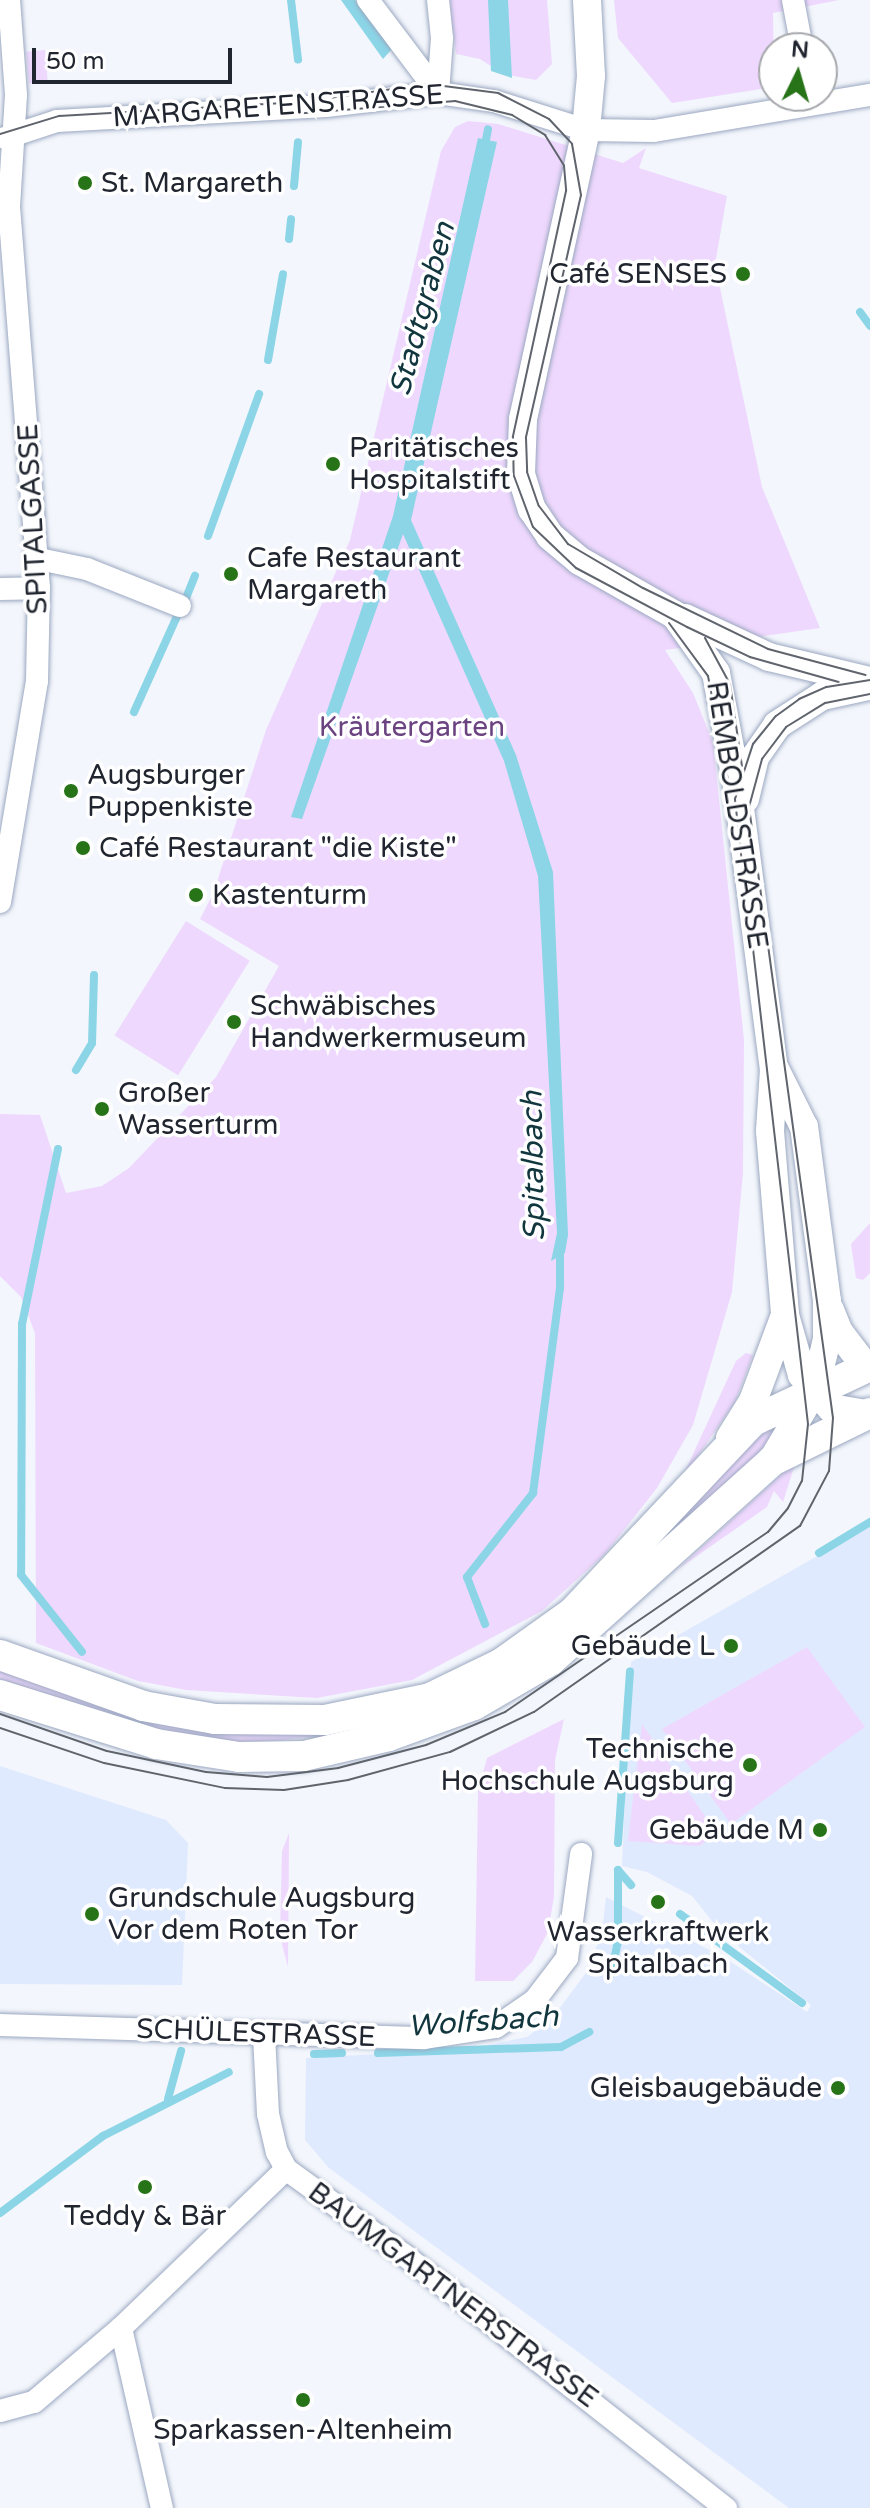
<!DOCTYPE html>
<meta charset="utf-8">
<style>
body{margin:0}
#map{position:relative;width:870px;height:2508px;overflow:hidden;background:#f3f6fc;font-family:"Varela Round",sans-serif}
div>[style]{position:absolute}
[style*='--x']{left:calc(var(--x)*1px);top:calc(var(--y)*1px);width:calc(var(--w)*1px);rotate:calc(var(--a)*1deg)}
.built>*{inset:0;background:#e0eafe}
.green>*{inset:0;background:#efd8fd;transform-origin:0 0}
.water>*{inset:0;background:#8bd5e7}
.stream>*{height:8px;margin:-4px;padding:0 4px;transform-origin:4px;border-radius:4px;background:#8bd5e7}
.roads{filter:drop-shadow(0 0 2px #9ba8c1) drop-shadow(0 0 2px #9ba8c1)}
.minor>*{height:22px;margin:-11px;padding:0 11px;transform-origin:11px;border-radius:11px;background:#fff}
.tertiary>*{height:28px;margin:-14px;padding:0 14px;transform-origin:14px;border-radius:14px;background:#fff}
.secondary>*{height:30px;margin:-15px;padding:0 15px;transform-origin:15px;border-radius:15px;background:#fff}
.tram>*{height:2px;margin:-1px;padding:0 1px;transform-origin:1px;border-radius:1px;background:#5f646d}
.dots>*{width:22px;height:22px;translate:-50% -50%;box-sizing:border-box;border:4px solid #fff;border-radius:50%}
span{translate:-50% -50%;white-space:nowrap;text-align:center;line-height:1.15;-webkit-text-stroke:7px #fff;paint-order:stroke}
.street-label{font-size:28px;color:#20252f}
.poi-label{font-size:28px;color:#20252f}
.left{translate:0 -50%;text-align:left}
.right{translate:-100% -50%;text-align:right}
.park-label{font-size:28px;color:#6b4381}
.water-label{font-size:30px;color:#11363e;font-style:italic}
.north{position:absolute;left:758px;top:32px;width:80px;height:80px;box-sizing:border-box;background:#fff;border:2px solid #a6a8ac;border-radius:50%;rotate:5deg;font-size:22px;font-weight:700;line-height:32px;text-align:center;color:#20252f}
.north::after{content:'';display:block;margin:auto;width:28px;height:36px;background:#277318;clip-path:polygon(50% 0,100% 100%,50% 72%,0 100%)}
.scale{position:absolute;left:32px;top:48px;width:200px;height:36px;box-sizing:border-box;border:4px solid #20252f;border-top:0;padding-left:10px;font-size:24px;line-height:28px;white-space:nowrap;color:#20252f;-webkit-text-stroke:6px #fff;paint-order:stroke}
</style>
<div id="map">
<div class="built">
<div style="clip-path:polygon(870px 1526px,870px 2508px,789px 2508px,329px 2168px,305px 2140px,306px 2058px,467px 2049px,527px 2037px,552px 2018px,586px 1973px,602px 1932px,606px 1897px,725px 1958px,807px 2012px,811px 2005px,721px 1932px,692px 1896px,647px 1872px,622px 1866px,631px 1662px)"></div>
<div style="clip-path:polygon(0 1766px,166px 1820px,188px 1843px,182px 1985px,0 1984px)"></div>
</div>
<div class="green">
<div style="clip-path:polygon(449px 0,547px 0,552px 64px,536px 80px,503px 74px,480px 59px,456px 54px)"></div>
<div style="clip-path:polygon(614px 0,839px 0,773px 13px,774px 87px,672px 103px,618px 38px)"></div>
<div style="left:45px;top:50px;width:32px;height:19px;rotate:85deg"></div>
<div style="clip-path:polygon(468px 121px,498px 124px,623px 163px,646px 148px,639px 168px,727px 196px,715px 264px,762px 487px,820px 628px,665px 650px,693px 693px,713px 742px,744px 1040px,743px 1173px,732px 1292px,693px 1425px,657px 1488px,605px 1554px,542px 1611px,412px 1680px,317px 1698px,186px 1690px,138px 1681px,36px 1643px,35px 1333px,21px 1297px,0 1276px,0 1114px,40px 1115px,66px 1193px,102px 1186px,129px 1168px,216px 1077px,279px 966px,200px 919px,213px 894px,266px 730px,350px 540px,441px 151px,455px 127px)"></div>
<div style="left:186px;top:921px;width:75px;height:135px;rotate:32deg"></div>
<div style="clip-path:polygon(870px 1223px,870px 1273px,863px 1280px,856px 1278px,851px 1244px)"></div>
<div style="clip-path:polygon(746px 1353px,753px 1355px,735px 1402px,680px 1482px,736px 1361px)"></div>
<div style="clip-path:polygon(779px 1423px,772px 1439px,743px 1471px,655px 1549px,747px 1445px)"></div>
<div style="clip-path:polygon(796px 1461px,783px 1502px,774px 1491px,767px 1507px,677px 1570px)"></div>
<div style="clip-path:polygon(807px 1647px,865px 1727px,731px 1824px,662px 1729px)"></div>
<div style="clip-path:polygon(0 1669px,315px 1734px,317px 1736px,247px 1744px,152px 1728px,29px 1690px,0 1679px)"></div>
<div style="clip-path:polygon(564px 1719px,555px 1760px,554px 1897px,548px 1932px,532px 1962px,513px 1981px,475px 1981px,478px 1790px,487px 1758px)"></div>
<div style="clip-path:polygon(642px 1724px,717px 1834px,699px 1846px,628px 1841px)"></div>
<div style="clip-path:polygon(289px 1833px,289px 1834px,288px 1967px,280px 1937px,282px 1851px)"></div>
</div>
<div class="water">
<div style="clip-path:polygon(341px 0,355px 0,393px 48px,383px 59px)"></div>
<div style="clip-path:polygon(488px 0,508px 0,512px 78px,491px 71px)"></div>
<div style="clip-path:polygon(478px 138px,497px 142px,411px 520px,516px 755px,553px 872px,568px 1235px,565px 1253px,551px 1261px,557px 1233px,538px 876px,504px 761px,403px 534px,302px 819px,291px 817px,393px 516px)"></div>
</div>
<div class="stream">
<div style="--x:291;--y:0;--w:60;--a:83.3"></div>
<div style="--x:484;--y:150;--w:21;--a:-79"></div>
<div style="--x:294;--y:186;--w:44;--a:-84.8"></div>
<div style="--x:289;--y:239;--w:20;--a:-84"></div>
<div style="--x:860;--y:312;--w:17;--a:54"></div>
<div style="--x:268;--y:360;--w:87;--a:-80.1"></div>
<div style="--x:208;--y:536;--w:151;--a:-70.2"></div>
<div style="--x:186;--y:598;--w:24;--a:-68"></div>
<div style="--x:134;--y:712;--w:107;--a:-65.8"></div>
<div style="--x:76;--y:1070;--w:31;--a:-59"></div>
<div style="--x:92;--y:1043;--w:68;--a:-88.3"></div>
<div style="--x:58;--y:1149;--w:179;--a:101.6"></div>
<div style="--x:22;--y:1324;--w:251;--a:90.2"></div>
<div style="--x:21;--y:1575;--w:98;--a:51.6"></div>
<div style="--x:819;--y:1553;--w:60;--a:-31.3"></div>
<div style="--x:485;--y:1624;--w:50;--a:-111"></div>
<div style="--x:467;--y:1577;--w:107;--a:-51.8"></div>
<div style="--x:533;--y:1493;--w:208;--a:-82.5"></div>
<div style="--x:560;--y:1287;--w:39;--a:-90"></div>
<div style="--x:618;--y:1843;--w:172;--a:-86"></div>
<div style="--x:618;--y:1870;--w:20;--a:49"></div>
<div style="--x:680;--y:1914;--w:151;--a:36.1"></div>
<div style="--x:611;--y:1974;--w:33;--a:-78"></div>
<div style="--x:618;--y:1942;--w:72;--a:-90"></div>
<div style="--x:378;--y:2053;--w:183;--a:-1.9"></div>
<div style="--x:561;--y:2047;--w:32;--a:-28"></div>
<div style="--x:314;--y:2054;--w:28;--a:-2"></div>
<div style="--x:168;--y:2099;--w:50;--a:-74.8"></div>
<div style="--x:0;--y:2213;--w:129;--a:-36.8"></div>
<div style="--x:103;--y:2136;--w:141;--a:-26.9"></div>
</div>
<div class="roads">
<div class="minor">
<div style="--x:368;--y:0;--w:116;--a:53"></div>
<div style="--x:793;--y:0;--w:49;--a:79.4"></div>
<div style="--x:438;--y:93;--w:55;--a:-85.8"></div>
<div style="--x:442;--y:38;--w:38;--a:-96"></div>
<div style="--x:5;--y:138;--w:55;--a:-18.1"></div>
<div style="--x:57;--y:121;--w:269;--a:-3.2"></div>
<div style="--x:326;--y:106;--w:113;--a:-6.6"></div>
<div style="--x:438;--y:93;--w:57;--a:8.1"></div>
<div style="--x:494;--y:101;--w:96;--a:17.5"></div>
<div style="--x:586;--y:130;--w:68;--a:0.8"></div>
<div style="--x:654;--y:131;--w:219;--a:-9.5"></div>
<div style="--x:39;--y:559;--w:49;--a:11.8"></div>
<div style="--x:87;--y:569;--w:100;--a:21.7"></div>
<div style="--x:0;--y:589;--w:39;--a:-1"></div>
<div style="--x:0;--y:902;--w:224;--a:-80.5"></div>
<div style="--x:37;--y:681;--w:93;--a:-88.8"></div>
<div style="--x:39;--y:588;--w:383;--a:-94.5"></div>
<div style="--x:9;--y:206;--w:111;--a:-86.4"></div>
<div style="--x:16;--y:95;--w:95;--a:-94.2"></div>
<div style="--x:0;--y:2025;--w:425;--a:1.8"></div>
<div style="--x:425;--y:2038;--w:72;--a:-8.8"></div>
<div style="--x:496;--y:2027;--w:47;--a:-34.7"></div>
<div style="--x:535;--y:2000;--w:53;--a:-52.7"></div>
<div style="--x:567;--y:1958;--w:105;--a:-82.3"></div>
<div style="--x:264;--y:2035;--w:79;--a:87.1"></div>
<div style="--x:268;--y:2114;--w:39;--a:77"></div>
<div style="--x:277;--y:2152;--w:19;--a:62"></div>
<div style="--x:286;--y:2169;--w:146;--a:36.1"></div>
<div style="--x:404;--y:2255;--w:410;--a:38.2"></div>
<div style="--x:121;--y:2328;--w:185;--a:77.2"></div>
<div style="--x:0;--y:2411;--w:35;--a:-15"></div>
<div style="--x:34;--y:2402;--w:114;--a:-40.4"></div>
<div style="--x:121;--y:2328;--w:229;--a:-43.9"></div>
</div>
<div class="tertiary">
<div style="--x:587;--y:0;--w:76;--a:87"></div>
<div style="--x:591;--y:76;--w:54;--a:95.3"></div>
<div style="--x:586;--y:130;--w:296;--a:102.3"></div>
<div style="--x:523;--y:419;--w:55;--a:92.1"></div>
<div style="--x:521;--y:474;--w:37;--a:73"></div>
<div style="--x:532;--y:509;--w:32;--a:56"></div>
<div style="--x:550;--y:536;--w:39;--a:40"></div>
<div style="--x:580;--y:561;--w:109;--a:29.6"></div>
<div style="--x:675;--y:615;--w:71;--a:54.7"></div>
<div style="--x:716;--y:673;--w:114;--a:79.4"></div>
<div style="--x:737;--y:785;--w:286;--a:82.6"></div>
<div style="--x:774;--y:1069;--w:62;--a:93.7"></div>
<div style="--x:770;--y:1131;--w:185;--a:85.3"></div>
<div style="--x:785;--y:1315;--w:62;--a:74.2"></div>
<div style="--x:802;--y:1375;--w:44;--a:48.7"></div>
<div style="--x:831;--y:1408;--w:34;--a:10"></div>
<div style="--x:685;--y:618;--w:93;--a:24.9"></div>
<div style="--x:769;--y:657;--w:104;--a:13.4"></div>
<div style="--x:745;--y:799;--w:43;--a:-76.6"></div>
<div style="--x:755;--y:757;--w:39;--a:-55"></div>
<div style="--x:777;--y:725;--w:54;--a:-32.8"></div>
<div style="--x:822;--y:696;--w:47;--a:-12.3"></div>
<div style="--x:830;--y:1310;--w:24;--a:68"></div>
<div style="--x:839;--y:1332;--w:43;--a:52.6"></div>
<div style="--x:730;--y:1438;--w:44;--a:-58.1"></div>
<div style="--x:753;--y:1401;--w:92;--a:-69.6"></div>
<div style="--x:772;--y:1461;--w:84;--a:-59.2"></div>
<div style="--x:815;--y:1389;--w:51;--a:-76.5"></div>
<div style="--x:827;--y:1339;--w:38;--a:-90"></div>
<div style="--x:827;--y:1301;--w:176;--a:-97.5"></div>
<div style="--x:804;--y:1127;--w:65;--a:-116.6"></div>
</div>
<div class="secondary">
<div style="--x:0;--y:1655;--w:152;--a:19.6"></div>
<div style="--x:143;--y:1706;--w:73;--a:10.2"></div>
<div style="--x:215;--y:1719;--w:110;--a:0.5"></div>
<div style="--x:325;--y:1720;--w:107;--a:-11.8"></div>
<div style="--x:430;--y:1698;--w:80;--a:-25.9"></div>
<div style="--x:502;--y:1663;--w:86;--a:-35.5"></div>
<div style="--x:572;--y:1613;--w:264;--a:-46.7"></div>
<div style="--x:753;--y:1421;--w:129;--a:-25.2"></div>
<div style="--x:0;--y:1695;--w:164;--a:17.4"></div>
<div style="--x:156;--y:1744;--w:84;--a:8.9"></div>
<div style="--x:239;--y:1757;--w:65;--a:-0.9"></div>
<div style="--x:304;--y:1756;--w:87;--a:-13.2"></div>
<div style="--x:389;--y:1736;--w:90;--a:-20"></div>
<div style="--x:474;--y:1705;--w:88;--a:-30.1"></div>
<div style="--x:550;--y:1661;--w:299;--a:-42"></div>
<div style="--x:772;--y:1461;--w:109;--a:-26.1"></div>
</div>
</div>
<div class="tram">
<div style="--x:293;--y:114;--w:163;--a:-4.6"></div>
<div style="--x:455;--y:101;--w:59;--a:13.8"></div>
<div style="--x:512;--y:115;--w:39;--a:31"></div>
<div style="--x:545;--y:135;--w:36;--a:58"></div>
<div style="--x:564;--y:166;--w:25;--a:85"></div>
<div style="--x:566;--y:191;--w:252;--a:102.2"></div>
<div style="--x:513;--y:437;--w:39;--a:89"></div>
<div style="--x:514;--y:476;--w:54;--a:69.6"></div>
<div style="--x:533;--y:527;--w:59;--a:43.6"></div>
<div style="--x:576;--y:568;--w:126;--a:28"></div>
<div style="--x:687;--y:627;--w:70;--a:25.5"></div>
<div style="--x:750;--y:657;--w:92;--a:15.7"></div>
<div style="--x:0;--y:134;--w:62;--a:-17"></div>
<div style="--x:59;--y:116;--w:242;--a:-3.3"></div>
<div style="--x:301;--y:102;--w:128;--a:-8.1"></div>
<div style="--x:428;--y:84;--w:71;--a:7.3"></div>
<div style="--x:498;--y:93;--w:57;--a:27"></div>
<div style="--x:549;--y:119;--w:34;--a:47"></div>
<div style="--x:572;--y:144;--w:52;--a:80"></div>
<div style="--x:581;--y:195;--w:249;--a:102.8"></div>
<div style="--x:526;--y:438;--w:34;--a:88"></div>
<div style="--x:527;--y:472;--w:36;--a:71"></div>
<div style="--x:539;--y:506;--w:48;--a:52.7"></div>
<div style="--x:568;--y:544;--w:87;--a:30.4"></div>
<div style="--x:643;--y:588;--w:139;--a:26"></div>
<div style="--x:768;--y:649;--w:101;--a:14.9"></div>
<div style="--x:669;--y:623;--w:66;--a:53.7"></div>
<div style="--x:708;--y:676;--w:121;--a:79.1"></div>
<div style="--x:705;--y:638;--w:52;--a:61.5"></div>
<div style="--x:730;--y:684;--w:83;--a:81.7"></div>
<div style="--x:745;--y:890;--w:92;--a:-96.3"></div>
<div style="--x:735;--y:799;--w:58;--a:-71.9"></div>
<div style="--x:753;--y:744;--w:36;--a:-51"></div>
<div style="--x:776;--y:716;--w:29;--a:-36"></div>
<div style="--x:799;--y:699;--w:30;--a:-24"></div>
<div style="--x:826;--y:687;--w:45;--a:-9"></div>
<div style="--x:0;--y:1714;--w:113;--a:19.1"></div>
<div style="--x:107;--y:1751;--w:101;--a:12"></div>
<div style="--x:206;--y:1772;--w:61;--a:4.7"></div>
<div style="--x:267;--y:1777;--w:72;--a:-7.2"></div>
<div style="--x:338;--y:1768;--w:91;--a:-14.6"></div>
<div style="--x:426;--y:1745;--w:86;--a:-22.7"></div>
<div style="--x:505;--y:1712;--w:319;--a:-34.4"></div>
<div style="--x:768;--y:1532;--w:31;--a:-50"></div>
<div style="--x:788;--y:1508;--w:30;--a:-63"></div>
<div style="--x:802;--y:1481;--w:57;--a:-84"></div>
<div style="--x:808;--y:1424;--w:478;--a:-96.6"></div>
<div style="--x:0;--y:1728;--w:110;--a:18.6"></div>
<div style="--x:104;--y:1763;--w:124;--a:11.7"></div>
<div style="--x:225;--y:1788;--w:59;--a:1.9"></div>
<div style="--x:284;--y:1790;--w:65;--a:-8.9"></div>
<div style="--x:348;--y:1780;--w:106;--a:-15.4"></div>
<div style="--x:450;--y:1752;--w:93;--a:-25.5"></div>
<div style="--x:534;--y:1712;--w:325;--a:-35"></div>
<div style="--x:800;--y:1526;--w:62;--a:-62.2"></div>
<div style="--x:829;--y:1471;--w:53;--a:-85.7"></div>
<div style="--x:833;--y:1418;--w:617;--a:-97.83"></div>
<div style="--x:749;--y:807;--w:50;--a:-74.8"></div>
<div style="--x:762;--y:759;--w:40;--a:-53"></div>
<div style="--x:786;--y:727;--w:46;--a:-31.6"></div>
<div style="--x:825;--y:703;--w:46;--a:-11.3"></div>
</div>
<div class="dots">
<div style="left:85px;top:183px;background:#277318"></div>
<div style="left:743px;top:274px;background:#277318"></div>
<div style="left:333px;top:464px;background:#277318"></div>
<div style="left:231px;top:574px;background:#277318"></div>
<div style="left:71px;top:791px;background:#277318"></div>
<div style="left:83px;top:848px;background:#277318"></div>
<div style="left:196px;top:895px;background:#277318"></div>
<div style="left:234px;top:1022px;background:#277318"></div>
<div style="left:102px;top:1109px;background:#277318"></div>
<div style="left:731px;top:1646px;background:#277318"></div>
<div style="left:750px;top:1765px;background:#277318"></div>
<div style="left:820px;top:1830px;background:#277318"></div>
<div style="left:658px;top:1902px;background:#277318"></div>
<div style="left:92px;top:1914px;background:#277318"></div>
<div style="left:838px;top:2088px;background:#277318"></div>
<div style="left:145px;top:2187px;background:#277318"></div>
<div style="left:303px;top:2400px;background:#277318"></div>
</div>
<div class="street-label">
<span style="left:278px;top:106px;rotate:-4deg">MARGARETENSTRASSE</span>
<span style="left:33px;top:519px;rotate:-93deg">SPITALGASSE</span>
<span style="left:737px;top:815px;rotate:81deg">REMBOLDSTRASSE</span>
<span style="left:256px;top:2033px;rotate:2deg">SCHÜLESTRASSE</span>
<span style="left:453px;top:2295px;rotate:37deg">BAUMGARTNERSTRASSE</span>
</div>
<div class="poi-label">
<span class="left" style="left:101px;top:183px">St. Margareth</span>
<span class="right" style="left:727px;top:274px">Café SENSES</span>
<span class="left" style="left:349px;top:464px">Paritätisches<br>Hospitalstift</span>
<span class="left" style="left:247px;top:574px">Cafe Restaurant<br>Margareth</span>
<span class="left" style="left:87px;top:791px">Augsburger<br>Puppenkiste</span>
<span class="left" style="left:99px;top:848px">Café Restaurant "die Kiste"</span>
<span class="left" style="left:212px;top:895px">Kastenturm</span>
<span class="left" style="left:250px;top:1022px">Schwäbisches<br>Handwerkermuseum</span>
<span class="left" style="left:118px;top:1109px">Großer<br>Wasserturm</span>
<span class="right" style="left:715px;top:1646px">Gebäude L</span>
<span class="right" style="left:734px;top:1765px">Technische<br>Hochschule Augsburg</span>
<span class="right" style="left:804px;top:1830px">Gebäude M</span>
<span class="left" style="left:108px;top:1914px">Grundschule Augsburg<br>Vor dem Roten Tor</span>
<span style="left:658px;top:1948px">Wasserkraftwerk<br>Spitalbach</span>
<span class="right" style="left:822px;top:2088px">Gleisbaugebäude</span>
<span style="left:145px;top:2216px">Teddy &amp; Bär</span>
<span style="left:303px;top:2430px">Sparkassen-Altenheim</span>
</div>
<div class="park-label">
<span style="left:412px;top:727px">Kräutergarten</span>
</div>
<div class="water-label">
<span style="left:423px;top:309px;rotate:-75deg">Stadtgraben</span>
<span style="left:534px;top:1166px;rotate:-91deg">Spitalbach</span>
<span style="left:483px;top:2022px;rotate:-4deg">Wolfsbach</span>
</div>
<div class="north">N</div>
<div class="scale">50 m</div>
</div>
